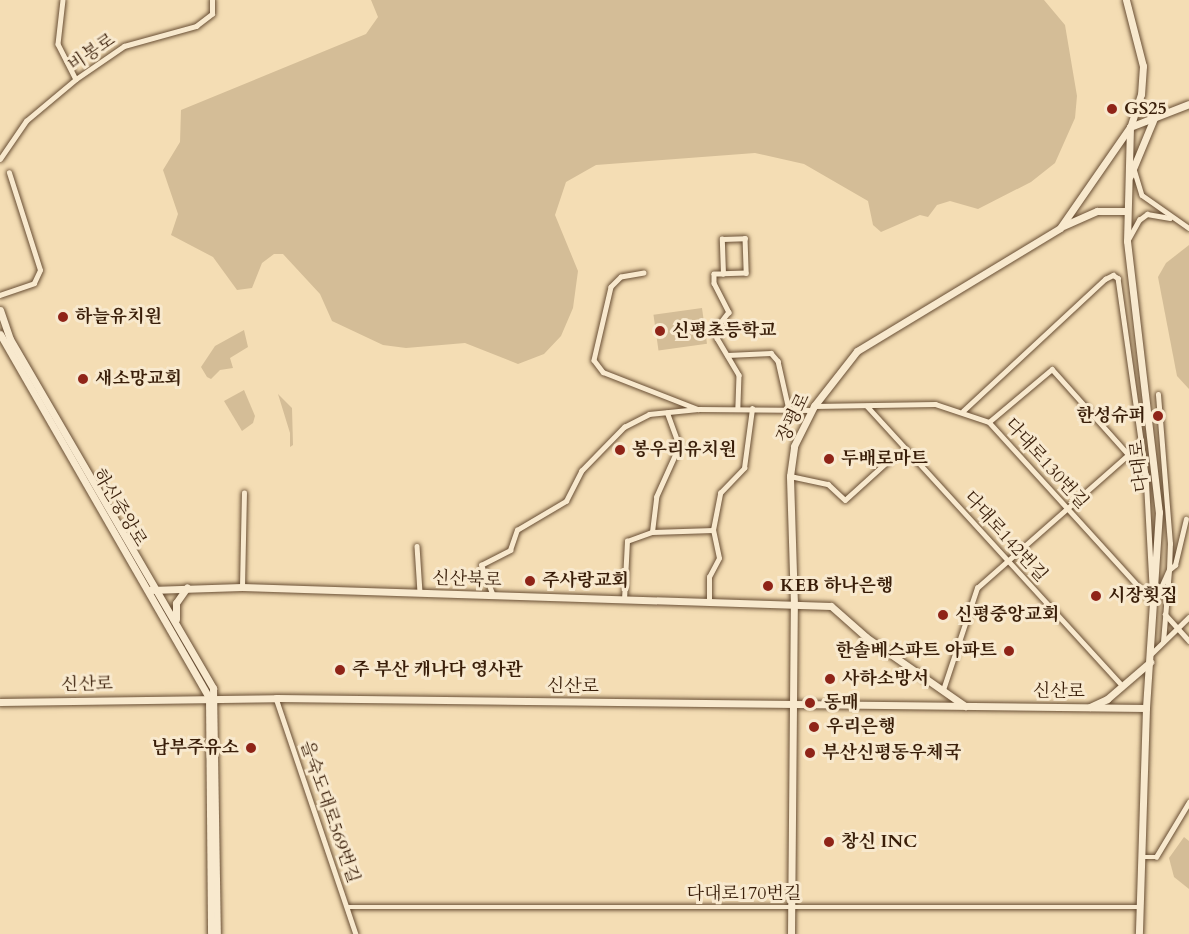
<!DOCTYPE html>
<meta charset="utf-8">
<style>
body{margin:0}
#map{position:relative;width:1189px;height:934px;overflow:hidden;background:#f4ddb4;font-family:Cardo,"Noto Serif KR",serif}
div>[style]{position:absolute}
[style*='--x']{left:calc(var(--x)*1px);top:calc(var(--y)*1px);width:calc(var(--w)*1px);rotate:calc(var(--a)*1deg)}
.green>*{inset:0;background:#d4bd97;transform-origin:0 0}
.roads{filter:drop-shadow(0 0 2px #684e34) drop-shadow(0 0 2px #684e34)}
.street>*{height:4.5px;margin:-2.25px;padding:0 2.25px;transform-origin:2.25px;border-radius:2.25px;background:#f8e9ce}
.secondary>*{height:7px;margin:-3.5px;padding:0 3.5px;transform-origin:3.5px;border-radius:3.5px;background:#f8e9ce}
.dots>*{width:16px;height:16px;translate:-50% -50%;box-sizing:border-box;border:3px solid #f8e9ce;border-radius:50%}
span{translate:-50% -50%;white-space:nowrap;text-align:center;line-height:1.15;-webkit-text-stroke:6px #f8e9ce;paint-order:stroke}
.street-label{font-size:18px;color:#391e09}
.poi-label{font-size:18px;color:#391e09;font-weight:700}
.left{translate:0 -50%;text-align:left}
.right{translate:-100% -50%;text-align:right}
</style>
<div id="map">
<div class="green">
<div style="clip-path:polygon(371px 0,1044px 0,1065px 25px,1077px 96px,1075px 118px,1055px 163px,1031px 182px,978px 209px,950px 201px,937px 205px,928px 217px,920px 215px,881px 232px,873px 225px,868px 201px,804px 164px,755px 153px,596px 165px,566px 182px,555px 215px,578px 271px,573px 308px,561px 336px,544px 354px,518px 364px,465px 343px,406px 348px,383px 345px,332px 321px,320px 294px,283px 254px,274px 254px,262px 263px,252px 288px,237px 290px,213px 257px,171px 235px,178px 214px,163px 170px,180px 142px,181px 110px,366px 34px,378px 17px)"></div>
<div style="clip-path:polygon(1189px 245px,1189px 389px,1177px 376px,1158px 277px,1166px 263px)"></div>
<div style="left:702px;top:308px;width:36px;height:49px;rotate:82deg"></div>
<div style="clip-path:polygon(244px 330px,248px 347px,230px 358px,233px 368px,220px 370px,211px 379px,207px 377px,201px 367px,215px 346px)"></div>
<div style="clip-path:polygon(244px 390px,255px 416px,253px 423px,242px 431px,224px 401px)"></div>
<div style="clip-path:polygon(278px 394px,292px 408px,293px 445px,290px 447px,290px 433px)"></div>
<div style="clip-path:polygon(1184px 837px,1189px 841px,1189px 889px,1174px 877px,1169px 858px)"></div>
</div>
<div class="roads">
<div class="street">
<div style="--x:63;--y:0;--w:44;--a:96.5"></div>
<div style="--x:58;--y:44;--w:39;--a:63"></div>
<div style="--x:0;--y:159;--w:46;--a:-55.6"></div>
<div style="--x:26;--y:121;--w:65;--a:-40"></div>
<div style="--x:76;--y:79;--w:58;--a:-34.5"></div>
<div style="--x:124;--y:46;--w:75;--a:-15.5"></div>
<div style="--x:196;--y:26;--w:20;--a:-37"></div>
<div style="--x:212;--y:14;--w:14;--a:-90"></div>
<div style="--x:1134;--y:169;--w:27;--a:73"></div>
<div style="--x:1142;--y:195;--w:57;--a:35.1"></div>
<div style="--x:1129;--y:238;--w:21;--a:-61"></div>
<div style="--x:1139;--y:220;--w:10;--a:-37"></div>
<div style="--x:1147;--y:214;--w:23;--a:10"></div>
<div style="--x:644;--y:273;--w:23;--a:170"></div>
<div style="--x:621;--y:277;--w:14;--a:135"></div>
<div style="--x:611;--y:287;--w:75;--a:103.1"></div>
<div style="--x:594;--y:360;--w:15;--a:53"></div>
<div style="--x:603;--y:372;--w:102;--a:21.3"></div>
<div style="--x:723;--y:274;--w:35;--a:-92"></div>
<div style="--x:722;--y:239;--w:23;--a:-2"></div>
<div style="--x:745;--y:238;--w:35;--a:88"></div>
<div style="--x:746;--y:273;--w:23;--a:178"></div>
<div style="--x:723;--y:274;--w:9;--a:180"></div>
<div style="--x:714;--y:274;--w:9;--a:90"></div>
<div style="--x:714;--y:283;--w:33;--a:63"></div>
<div style="--x:729;--y:312;--w:18;--a:128"></div>
<div style="--x:718;--y:326;--w:12;--a:95"></div>
<div style="--x:717;--y:338;--w:43;--a:59.3"></div>
<div style="--x:739;--y:375;--w:34;--a:92"></div>
<div style="--x:0;--y:295;--w:36;--a:-19"></div>
<div style="--x:34;--y:283;--w:14;--a:-65"></div>
<div style="--x:40;--y:270;--w:102;--a:-107.7"></div>
<div style="--x:727;--y:355;--w:44;--a:-2.6"></div>
<div style="--x:771;--y:353;--w:11;--a:49"></div>
<div style="--x:778;--y:361;--w:50;--a:77.3"></div>
<div style="--x:814;--y:406;--w:121;--a:-0.9"></div>
<div style="--x:935;--y:404;--w:57;--a:18.4"></div>
<div style="--x:989;--y:422;--w:242;--a:47.7"></div>
<div style="--x:867;--y:406;--w:379;--a:47.6"></div>
<div style="--x:963;--y:411;--w:194;--a:-42.9"></div>
<div style="--x:1105;--y:279;--w:9;--a:-27"></div>
<div style="--x:1113;--y:275;--w:6;--a:31"></div>
<div style="--x:1118;--y:278;--w:198;--a:81.9"></div>
<div style="--x:1146;--y:474;--w:112;--a:86.9"></div>
<div style="--x:989;--y:422;--w:82;--a:-40.1"></div>
<div style="--x:1052;--y:369;--w:141;--a:48.2"></div>
<div style="--x:790;--y:476;--w:39;--a:12"></div>
<div style="--x:828;--y:484;--w:23;--a:43"></div>
<div style="--x:845;--y:500;--w:58;--a:-42.2"></div>
<div style="--x:652;--y:532;--w:35;--a:-83"></div>
<div style="--x:656;--y:497;--w:56;--a:-65.7"></div>
<div style="--x:679;--y:446;--w:35;--a:-110"></div>
<div style="--x:417;--y:546;--w:47;--a:86.3"></div>
<div style="--x:242;--y:587;--w:94;--a:-88.8"></div>
<div style="--x:493;--y:596;--w:33;--a:-111"></div>
<div style="--x:481;--y:565;--w:33;--a:-27"></div>
<div style="--x:510;--y:550;--w:21;--a:-71"></div>
<div style="--x:517;--y:530;--w:57;--a:-30.6"></div>
<div style="--x:566;--y:501;--w:34;--a:-63"></div>
<div style="--x:581;--y:471;--w:62;--a:-45.7"></div>
<div style="--x:624;--y:427;--w:28;--a:-27"></div>
<div style="--x:649;--y:414;--w:49;--a:-5.8"></div>
<div style="--x:698;--y:409;--w:114;--a:0.5"></div>
<div style="--x:624;--y:600;--w:59;--a:-87.1"></div>
<div style="--x:627;--y:541;--w:27;--a:-20"></div>
<div style="--x:652;--y:532;--w:61;--a:-1.9"></div>
<div style="--x:1155;--y:601;--w:34;--a:-66"></div>
<div style="--x:1169;--y:570;--w:26;--a:-88"></div>
<div style="--x:1170;--y:544;--w:150;--a:-94.6"></div>
<div style="--x:709;--y:602;--w:25;--a:-90"></div>
<div style="--x:709;--y:577;--w:21;--a:-62"></div>
<div style="--x:719;--y:558;--w:29;--a:-102"></div>
<div style="--x:713;--y:530;--w:38;--a:-79"></div>
<div style="--x:720;--y:493;--w:35;--a:-46"></div>
<div style="--x:744;--y:468;--w:60;--a:-82.3"></div>
<div style="--x:1165;--y:614;--w:36;--a:48"></div>
<div style="--x:1163;--y:642;--w:72;--a:-85.2"></div>
<div style="--x:1169;--y:570;--w:8;--a:-40"></div>
<div style="--x:1175;--y:565;--w:47;--a:-76.6"></div>
<div style="--x:1150;--y:655;--w:54;--a:-44.3"></div>
<div style="--x:943;--y:690;--w:108;--a:-71.6"></div>
<div style="--x:977;--y:588;--w:203;--a:-41.4"></div>
<div style="--x:276;--y:698;--w:249;--a:71.3"></div>
<div style="--x:1141;--y:857;--w:15;--a:0"></div>
<div style="--x:1156;--y:857;--w:64;--a:-59"></div>
<div style="--x:347;--y:907;--w:793;--a:0"></div>
</div>
<div class="secondary">
<div style="--x:1126;--y:0;--w:68;--a:75.6"></div>
<div style="--x:1143;--y:66;--w:28;--a:94"></div>
<div style="--x:1141;--y:94;--w:35;--a:108"></div>
<div style="--x:1130;--y:127;--w:114;--a:91.5"></div>
<div style="--x:1127;--y:241;--w:273;--a:83.3"></div>
<div style="--x:1159;--y:512;--w:196;--a:93.8"></div>
<div style="--x:1146;--y:708;--w:226;--a:91.8"></div>
<div style="--x:1130;--y:176;--w:63;--a:-67.5"></div>
<div style="--x:1063;--y:226;--w:37;--a:-24"></div>
<div style="--x:1097;--y:211;--w:29;--a:0"></div>
<div style="--x:0;--y:310;--w:31;--a:71"></div>
<div style="--x:10;--y:339;--w:404;--a:59.8"></div>
<div style="--x:213;--y:688;--w:246;--a:89.1"></div>
<div style="--x:0;--y:334;--w:420;--a:60.1"></div>
<div style="--x:209;--y:698;--w:236;--a:89.5"></div>
<div style="--x:150;--y:590;--w:92;--a:-1.9"></div>
<div style="--x:242;--y:587;--w:589;--a:1.85"></div>
<div style="--x:831;--y:606;--w:47;--a:41.5"></div>
<div style="--x:866;--y:637;--w:121;--a:34.9"></div>
<div style="--x:176;--y:619;--w:16;--a:-90"></div>
<div style="--x:176;--y:603;--w:19;--a:-55"></div>
<div style="--x:0;--y:702;--w:276;--a:-0.8"></div>
<div style="--x:276;--y:698;--w:870;--a:0.66"></div>
<div style="--x:1090;--y:707;--w:19;--a:-25"></div>
<div style="--x:1107;--y:699;--w:57;--a:-40.7"></div>
<div style="--x:791;--y:934;--w:329;--a:-89.5"></div>
<div style="--x:794;--y:605;--w:129;--a:-91.8"></div>
<div style="--x:790;--y:476;--w:30;--a:-82"></div>
<div style="--x:794;--y:446;--w:45;--a:-63.4"></div>
<div style="--x:814;--y:406;--w:70;--a:-52"></div>
<div style="--x:857;--y:351;--w:237;--a:-31.2"></div>
<div style="--x:1060;--y:228;--w:123;--a:-55.3"></div>
<div style="--x:1130;--y:127;--w:63;--a:-21.3"></div>
</div>
</div>
<div class="dots">
<div style="left:1112px;top:109px;background:#8f2418"></div>
<div style="left:63px;top:317px;background:#8f2418"></div>
<div style="left:660px;top:331px;background:#8f2418"></div>
<div style="left:83px;top:379px;background:#8f2418"></div>
<div style="left:1158px;top:416px;background:#8f2418"></div>
<div style="left:620px;top:450px;background:#8f2418"></div>
<div style="left:829px;top:459px;background:#8f2418"></div>
<div style="left:530px;top:581px;background:#8f2418"></div>
<div style="left:768px;top:586px;background:#8f2418"></div>
<div style="left:1096px;top:596px;background:#8f2418"></div>
<div style="left:943px;top:615px;background:#8f2418"></div>
<div style="left:1009px;top:651px;background:#8f2418"></div>
<div style="left:340px;top:670px;background:#8f2418"></div>
<div style="left:830px;top:679px;background:#8f2418"></div>
<div style="left:810px;top:703px;background:#8f2418"></div>
<div style="left:814px;top:727px;background:#8f2418"></div>
<div style="left:251px;top:748px;background:#8f2418"></div>
<div style="left:810px;top:753px;background:#8f2418"></div>
<div style="left:829px;top:842px;background:#8f2418"></div>
</div>
<div class="street-label">
<span style="left:92px;top:53px;rotate:-34deg">비봉로</span>
<span style="left:794px;top:418px;rotate:-64deg">장평로</span>
<span style="left:1046px;top:464px;rotate:48deg">다대로130번길</span>
<span style="left:1140px;top:466px;rotate:-96deg">다대로</span>
<span style="left:119px;top:508px;rotate:59deg">하신중앙로</span>
<span style="left:1005px;top:537px;rotate:48deg">다대로142번길</span>
<span style="left:467px;top:580px;rotate:2deg">신산북로</span>
<span style="left:87px;top:685px;rotate:-1deg">신산로</span>
<span style="left:573px;top:687px;rotate:1deg">신산로</span>
<span style="left:1059px;top:692px;rotate:1deg">신산로</span>
<span style="left:329px;top:812px;rotate:71deg">을숙도대로569번길</span>
<span style="left:744px;top:894px">다대로170번길</span>
</div>
<div class="poi-label">
<span class="left" style="left:1124px;top:109px">GS25</span>
<span class="left" style="left:75px;top:317px">하늘유치원</span>
<span class="left" style="left:672px;top:331px">신평초등학교</span>
<span class="left" style="left:95px;top:379px">새소망교회</span>
<span class="right" style="left:1146px;top:416px">한성슈퍼</span>
<span class="left" style="left:632px;top:450px">봉우리유치원</span>
<span class="left" style="left:841px;top:459px">두배로마트</span>
<span class="left" style="left:542px;top:581px">주사랑교회</span>
<span class="left" style="left:780px;top:586px">KEB 하나은행</span>
<span class="left" style="left:1108px;top:596px">시장횟집</span>
<span class="left" style="left:955px;top:615px">신평중앙교회</span>
<span class="right" style="left:997px;top:651px">한솔베스파트 아파트</span>
<span class="left" style="left:352px;top:670px">주 부산 캐나다 영사관</span>
<span class="left" style="left:842px;top:679px">사하소방서</span>
<span class="left" style="left:824px;top:703px">동매</span>
<span class="left" style="left:826px;top:727px">우리은행</span>
<span class="right" style="left:239px;top:748px">남부주유소</span>
<span class="left" style="left:822px;top:753px">부산신평동우체국</span>
<span class="left" style="left:841px;top:842px">창신 INC</span>
</div>
</div>
